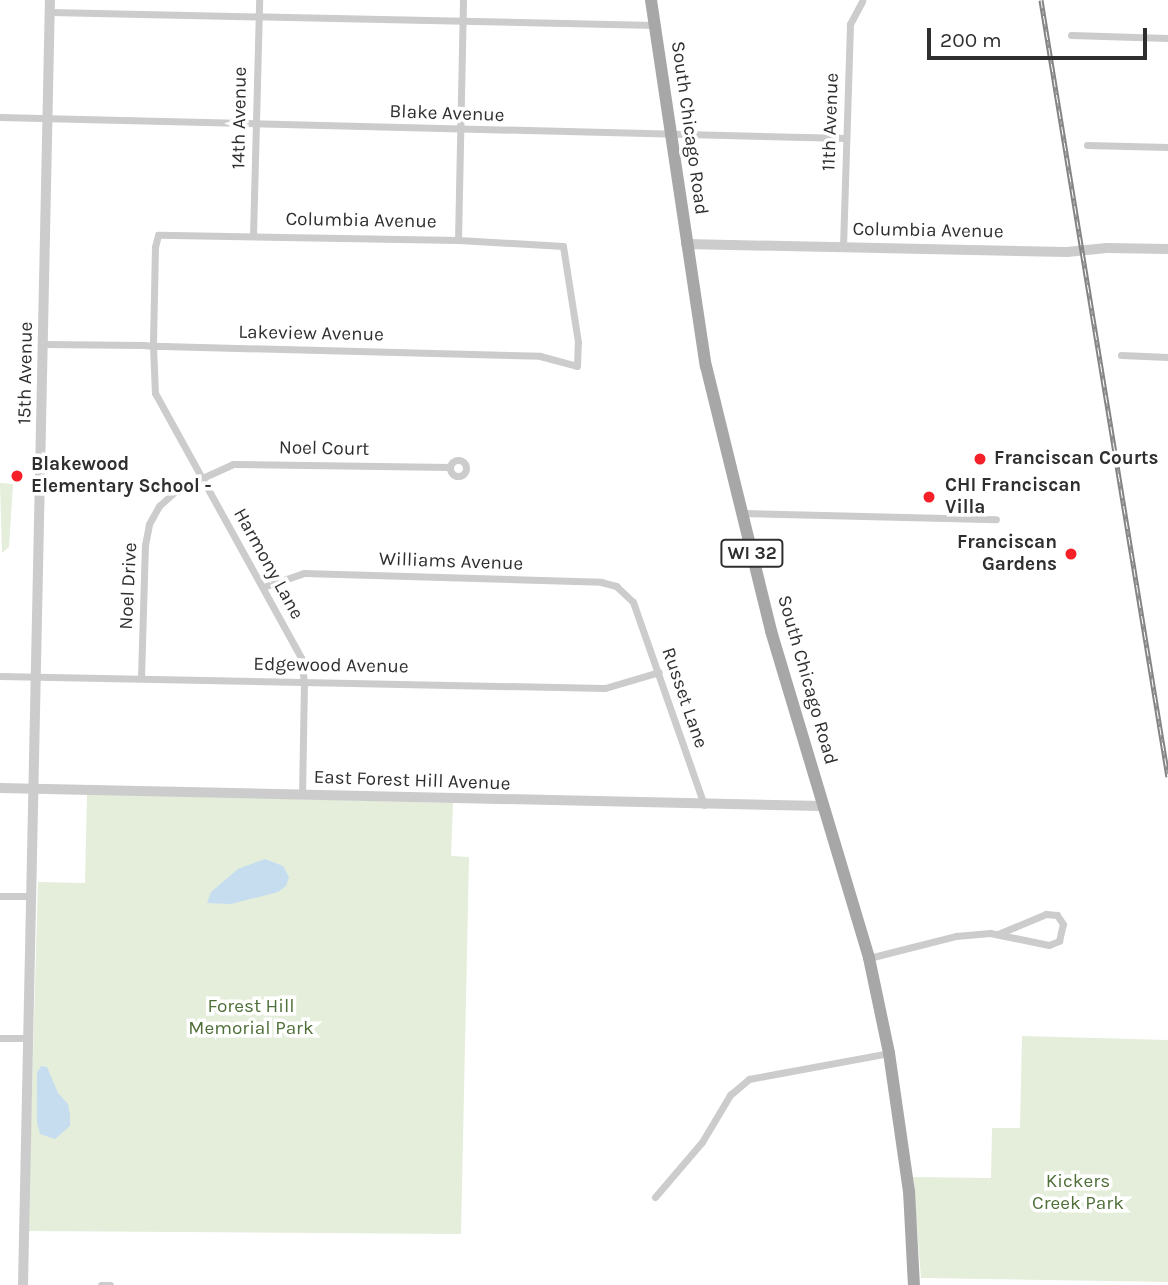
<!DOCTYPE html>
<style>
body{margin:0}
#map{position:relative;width:1168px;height:1285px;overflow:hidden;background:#fff;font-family:Karla,sans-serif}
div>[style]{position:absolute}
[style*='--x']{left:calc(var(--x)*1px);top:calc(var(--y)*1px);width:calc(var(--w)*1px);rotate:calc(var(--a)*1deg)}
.green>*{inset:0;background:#e4eedb}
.water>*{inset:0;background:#c6ddef}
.minor>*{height:7px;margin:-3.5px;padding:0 3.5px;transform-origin:3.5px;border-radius:3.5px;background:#ccc}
.minor>.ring{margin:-3.5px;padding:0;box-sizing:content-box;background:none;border:7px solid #ccc;border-radius:50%}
.tertiary>*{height:10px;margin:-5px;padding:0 5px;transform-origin:5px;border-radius:5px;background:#ccc}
.primary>*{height:12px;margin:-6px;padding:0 6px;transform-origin:6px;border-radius:6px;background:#a7a7a7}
.rail>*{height:5px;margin-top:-2.5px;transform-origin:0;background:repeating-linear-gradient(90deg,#fff 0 8px,#848484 0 16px);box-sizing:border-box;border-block:2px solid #848484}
.dots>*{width:19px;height:19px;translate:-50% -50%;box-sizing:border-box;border:4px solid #fff;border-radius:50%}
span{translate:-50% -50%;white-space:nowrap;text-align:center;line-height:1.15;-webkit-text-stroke:7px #fff;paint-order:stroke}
.shield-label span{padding:2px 5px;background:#fff;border:2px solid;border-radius:5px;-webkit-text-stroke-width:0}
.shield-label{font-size:18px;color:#2f2f2f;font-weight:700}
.street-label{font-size:19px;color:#2f2f2f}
.poi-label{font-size:19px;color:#2f2f2f;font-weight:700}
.left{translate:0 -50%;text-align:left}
.right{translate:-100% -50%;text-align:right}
.park-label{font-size:19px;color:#4f6f38}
.scale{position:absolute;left:927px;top:28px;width:220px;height:32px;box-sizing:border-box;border:4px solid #2f2f2f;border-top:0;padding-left:9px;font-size:21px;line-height:24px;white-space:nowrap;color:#2f2f2f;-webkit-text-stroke:5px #fff;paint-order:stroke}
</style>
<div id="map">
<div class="green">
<div style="clip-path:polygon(0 483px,13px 484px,9px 547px,2px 553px)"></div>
<div style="clip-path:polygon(87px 794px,453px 803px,451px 856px,469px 857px,461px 1234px,28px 1231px,38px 882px,85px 883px)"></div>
<div style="clip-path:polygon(1022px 1036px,1168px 1040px,1168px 1282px,921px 1278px,913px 1177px,991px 1178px,992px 1128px,1020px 1128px)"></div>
</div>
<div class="water">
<div style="clip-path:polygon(265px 859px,283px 866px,289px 877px,286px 886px,278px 892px,231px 904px,207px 903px,211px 892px,238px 869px)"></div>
<div style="clip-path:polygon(41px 1066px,47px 1067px,58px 1093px,68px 1104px,70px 1115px,70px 1126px,55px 1139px,40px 1134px,37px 1122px,37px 1073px)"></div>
</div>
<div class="minor">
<div style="--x:50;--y:12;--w:605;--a:1.23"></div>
<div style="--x:1071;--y:35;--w:97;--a:1.8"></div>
<div style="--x:0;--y:117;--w:846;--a:1.42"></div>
<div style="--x:1087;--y:145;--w:81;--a:1.4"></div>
<div style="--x:253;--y:236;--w:236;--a:-88.5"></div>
<div style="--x:458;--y:240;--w:240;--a:-88.8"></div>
<div style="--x:843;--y:247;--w:223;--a:-88.2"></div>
<div style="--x:850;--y:24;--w:26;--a:-62"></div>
<div style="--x:44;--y:344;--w:99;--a:0.6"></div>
<div style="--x:143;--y:345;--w:10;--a:6"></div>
<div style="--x:153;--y:346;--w:10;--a:0"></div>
<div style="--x:163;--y:346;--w:377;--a:1.5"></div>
<div style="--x:540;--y:356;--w:38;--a:15"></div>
<div style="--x:577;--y:366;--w:24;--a:-88"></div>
<div style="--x:578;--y:342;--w:97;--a:-98.9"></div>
<div style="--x:563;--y:246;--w:105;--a:-176.7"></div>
<div style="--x:458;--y:240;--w:300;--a:-179"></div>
<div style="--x:158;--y:235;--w:12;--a:104"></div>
<div style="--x:155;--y:247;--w:99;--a:91.2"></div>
<div style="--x:153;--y:346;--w:47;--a:87.6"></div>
<div style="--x:155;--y:393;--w:303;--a:61.1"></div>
<div style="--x:301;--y:658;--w:24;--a:83"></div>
<div style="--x:304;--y:682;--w:113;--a:91"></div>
<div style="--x:1121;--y:355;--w:47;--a:2.4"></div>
<div class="ring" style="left:450px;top:460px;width:9px;height:9px"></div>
<div style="--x:742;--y:513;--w:254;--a:1.4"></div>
<div style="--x:263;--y:587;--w:43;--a:-18.9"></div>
<div style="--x:304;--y:573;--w:297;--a:1.7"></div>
<div style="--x:601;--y:582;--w:16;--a:15"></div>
<div style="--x:616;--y:586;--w:23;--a:43"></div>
<div style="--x:633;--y:602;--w:215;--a:70.7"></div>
<div style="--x:0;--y:676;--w:605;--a:1.14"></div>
<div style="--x:605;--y:688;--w:56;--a:-16.5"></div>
<div style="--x:141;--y:678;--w:133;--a:-88.3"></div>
<div style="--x:145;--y:545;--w:21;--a:-79"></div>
<div style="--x:149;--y:524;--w:21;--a:-61"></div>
<div style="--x:159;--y:506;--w:25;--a:-42"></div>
<div style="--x:178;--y:489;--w:60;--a:-24.4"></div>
<div style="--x:233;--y:464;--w:217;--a:0.8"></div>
<div style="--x:0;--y:896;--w:32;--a:0"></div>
<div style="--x:869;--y:958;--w:90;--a:-14.2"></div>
<div style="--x:956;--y:936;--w:34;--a:-5"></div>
<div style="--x:990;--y:933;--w:60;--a:11.5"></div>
<div style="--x:1049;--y:945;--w:11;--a:-22"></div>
<div style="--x:1059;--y:941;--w:17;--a:-77"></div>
<div style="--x:1063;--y:924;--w:11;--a:-124"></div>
<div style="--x:1057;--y:915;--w:11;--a:-175"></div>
<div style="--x:1046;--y:914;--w:52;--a:157.4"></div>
<div style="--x:0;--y:1038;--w:27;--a:0"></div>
<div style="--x:655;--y:1197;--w:72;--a:-49.5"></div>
<div style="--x:702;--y:1142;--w:55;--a:-59.2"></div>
<div style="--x:730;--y:1095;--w:25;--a:-40"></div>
<div style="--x:749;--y:1079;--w:142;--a:-10.5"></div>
<div style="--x:101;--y:1285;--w:9;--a:0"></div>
</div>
<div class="tertiary">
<div style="--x:686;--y:244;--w:381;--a:1.2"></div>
<div style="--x:1067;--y:252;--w:40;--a:-5.7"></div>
<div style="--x:1107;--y:248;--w:61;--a:0.9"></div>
<div style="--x:0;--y:788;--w:822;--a:1.25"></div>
<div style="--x:23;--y:1285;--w:1285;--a:-88.8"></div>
</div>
<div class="primary">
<div style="--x:651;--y:0;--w:370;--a:81.5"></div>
<div style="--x:706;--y:366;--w:273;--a:76.2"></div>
<div style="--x:771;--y:631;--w:341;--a:73.3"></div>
<div style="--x:869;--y:958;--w:97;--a:78.1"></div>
<div style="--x:889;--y:1053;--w:139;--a:81.8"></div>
<div style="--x:909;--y:1191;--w:94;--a:87"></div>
</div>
<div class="rail">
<div style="--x:1041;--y:0;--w:787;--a:80.72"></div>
</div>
<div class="dots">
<div style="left:980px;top:459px;background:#f62128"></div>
<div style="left:17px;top:476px;background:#f62128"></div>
<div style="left:929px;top:497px;background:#f62128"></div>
<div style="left:1071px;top:554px;background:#f62128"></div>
</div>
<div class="shield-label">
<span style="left:752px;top:553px">WI 32</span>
</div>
<div class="street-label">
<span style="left:447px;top:114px;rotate:2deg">Blake Avenue</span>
<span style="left:240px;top:118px;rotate:-89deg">14th Avenue</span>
<span style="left:831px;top:122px;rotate:-88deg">11th Avenue</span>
<span style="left:689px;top:128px;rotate:82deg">South Chicago Road</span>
<span style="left:361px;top:221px;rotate:1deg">Columbia Avenue</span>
<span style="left:928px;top:231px;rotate:1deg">Columbia Avenue</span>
<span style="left:311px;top:334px;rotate:1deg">Lakeview Avenue</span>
<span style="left:26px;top:373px;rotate:-89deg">15th Avenue</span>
<span style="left:324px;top:449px;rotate:1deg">Noel Court</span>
<span style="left:451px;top:562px;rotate:2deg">Williams Avenue</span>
<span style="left:268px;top:564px;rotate:61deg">Harmony Lane</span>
<span style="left:129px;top:586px;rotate:-87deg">Noel Drive</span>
<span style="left:331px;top:666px;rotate:1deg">Edgewood Avenue</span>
<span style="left:807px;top:680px;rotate:74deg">South Chicago Road</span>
<span style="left:684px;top:698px;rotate:71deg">Russet Lane</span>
<span style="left:412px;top:781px;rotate:2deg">East Forest Hill Avenue</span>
</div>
<div class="poi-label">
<span class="left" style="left:994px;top:459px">Franciscan Courts</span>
<span class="left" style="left:31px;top:476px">Blakewood<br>Elementary School -</span>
<span class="left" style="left:945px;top:497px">CHI Franciscan<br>Villa</span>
<span class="right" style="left:1057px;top:554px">Franciscan<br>Gardens</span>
</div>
<div class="park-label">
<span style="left:251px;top:1018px">Forest Hill<br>Memorial Park</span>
<span style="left:1078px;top:1193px">Kickers<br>Creek Park</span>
</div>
<div class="scale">200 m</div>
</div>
